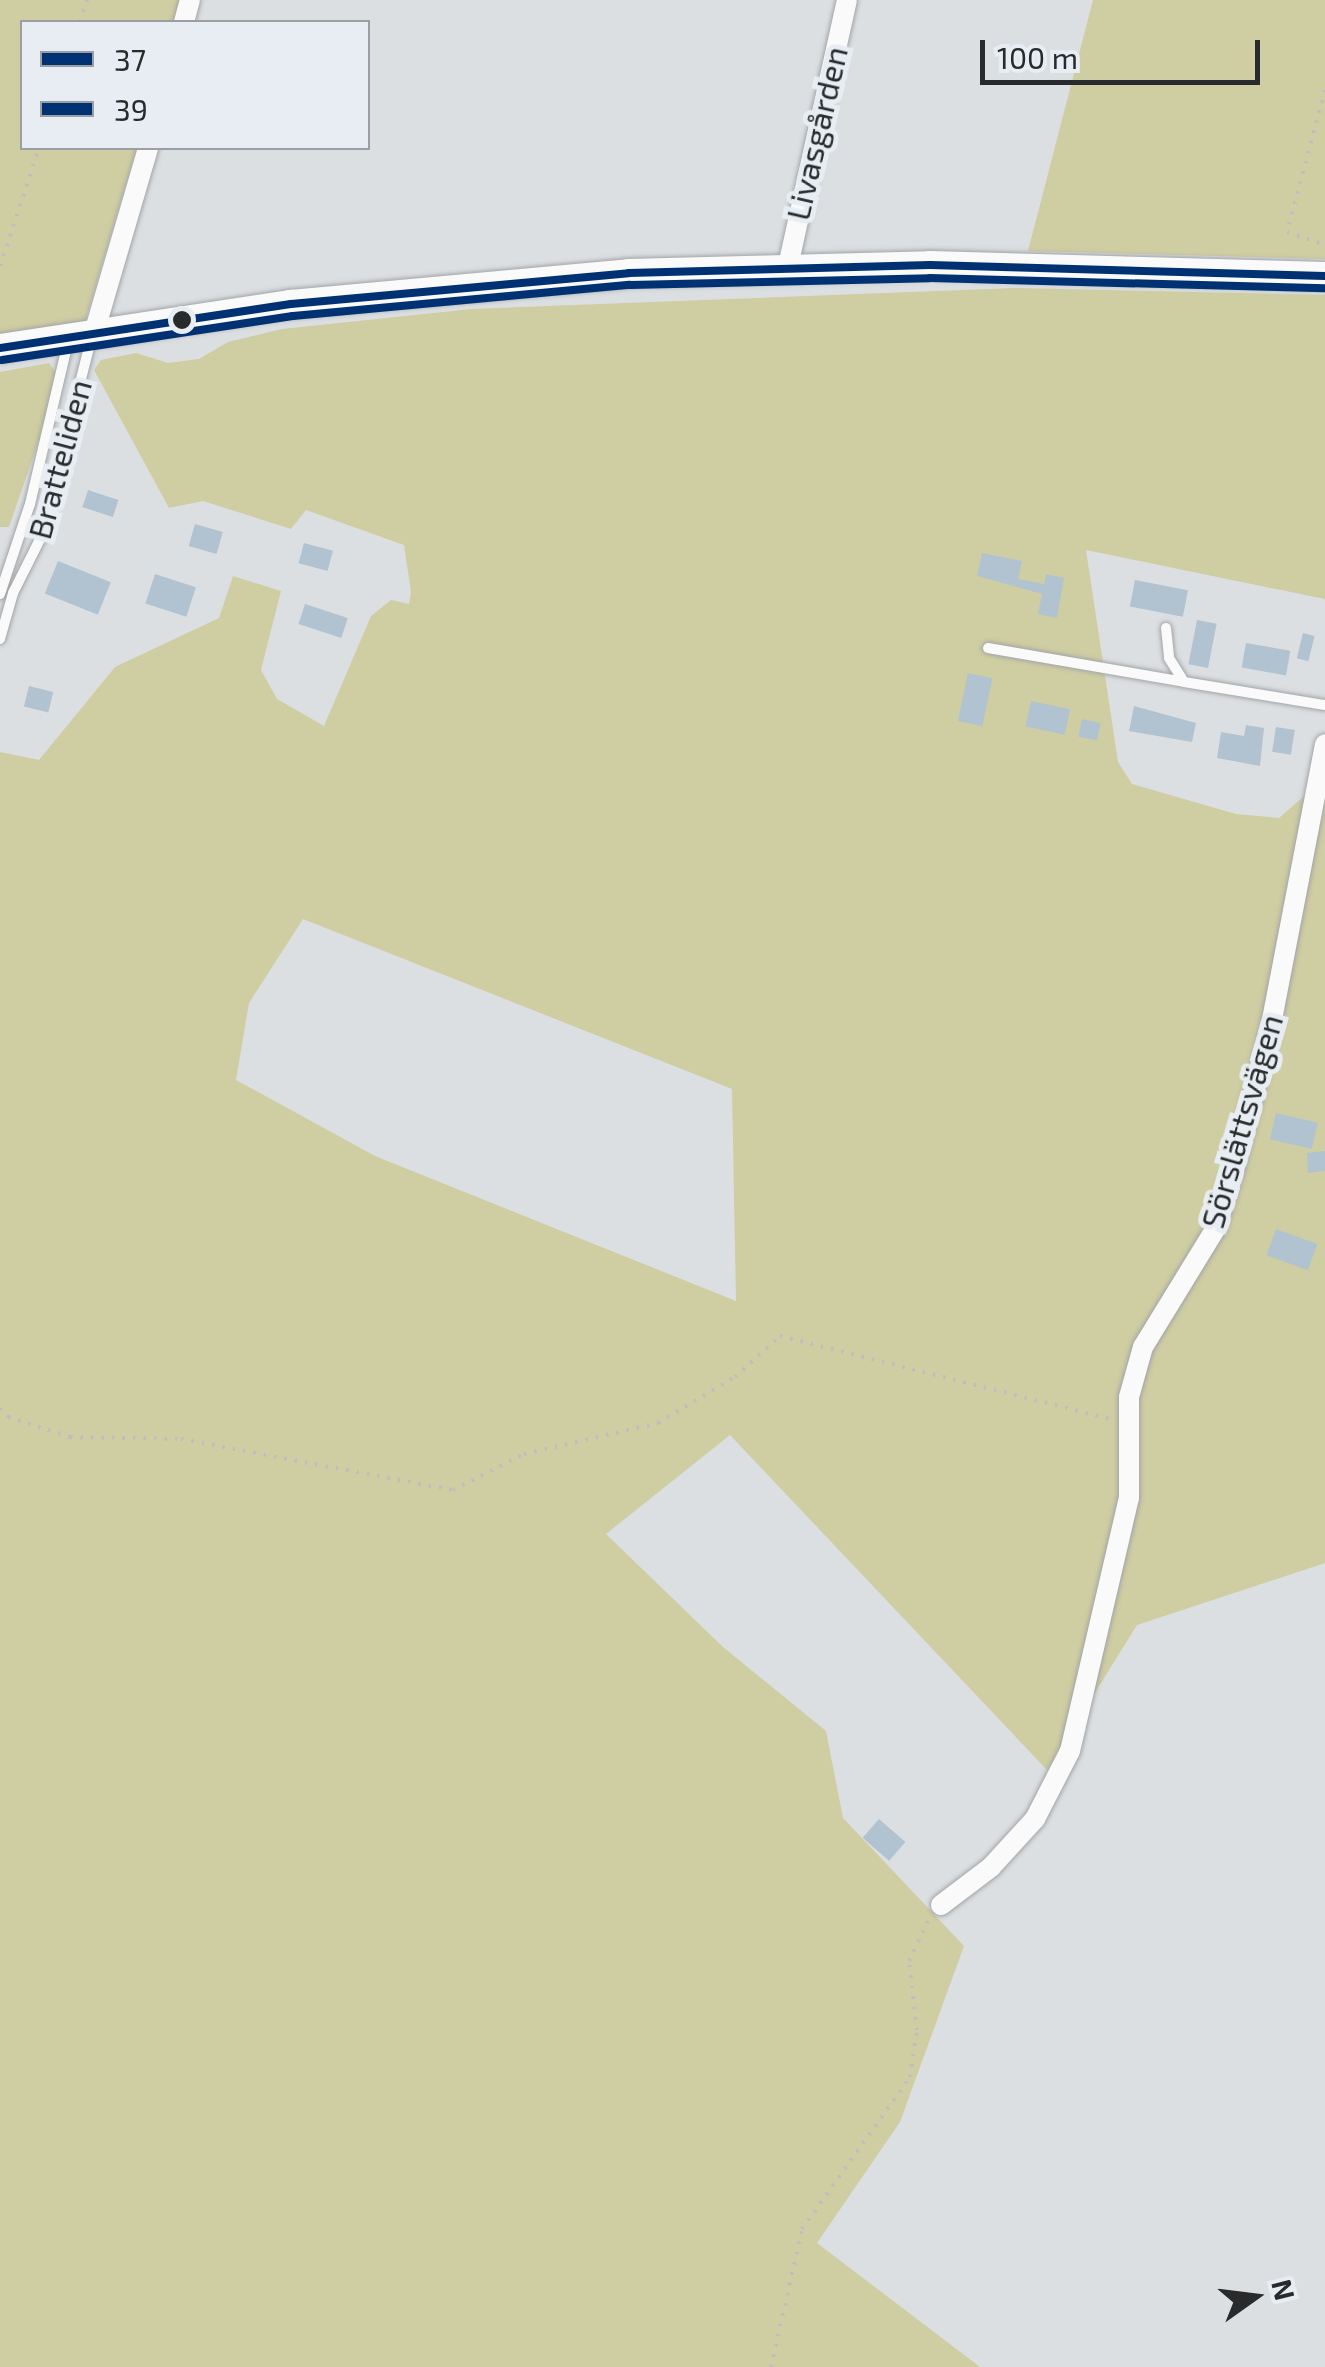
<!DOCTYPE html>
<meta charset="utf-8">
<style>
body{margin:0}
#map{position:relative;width:1325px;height:2367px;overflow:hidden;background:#dcdfe1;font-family:"Exo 2",sans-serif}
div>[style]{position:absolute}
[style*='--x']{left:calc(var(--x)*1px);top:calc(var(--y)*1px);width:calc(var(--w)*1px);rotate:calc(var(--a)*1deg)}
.green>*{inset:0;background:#cfcda2}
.building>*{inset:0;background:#b1c3d0;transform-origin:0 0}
.path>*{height:4px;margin-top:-2px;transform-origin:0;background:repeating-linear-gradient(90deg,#bebebf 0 2.5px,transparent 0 10.5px)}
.roads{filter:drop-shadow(0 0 2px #a2a5a7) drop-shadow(0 0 2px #a2a5a7)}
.service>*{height:10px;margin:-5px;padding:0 5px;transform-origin:5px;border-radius:5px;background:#fafafa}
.minor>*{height:20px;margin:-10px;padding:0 10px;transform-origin:10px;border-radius:10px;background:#fafafa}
.secondary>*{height:28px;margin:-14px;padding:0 14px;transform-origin:14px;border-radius:14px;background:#fafafa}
.bus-1>*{height:8px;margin:-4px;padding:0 4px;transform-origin:4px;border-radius:4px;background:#003273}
.bus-2>*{height:8px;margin:-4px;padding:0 4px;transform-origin:4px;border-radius:4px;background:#003273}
.dots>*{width:28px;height:28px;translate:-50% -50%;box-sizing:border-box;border:5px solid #e7edf2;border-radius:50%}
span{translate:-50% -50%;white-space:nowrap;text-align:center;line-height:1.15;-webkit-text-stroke:10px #e7edf2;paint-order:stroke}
.street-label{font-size:32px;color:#282a2c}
.legend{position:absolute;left:20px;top:20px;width:350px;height:130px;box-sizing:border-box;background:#e7edf2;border:2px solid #9b9fa3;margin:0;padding:12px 18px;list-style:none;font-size:30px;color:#282a2c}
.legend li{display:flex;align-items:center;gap:20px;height:50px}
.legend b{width:50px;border:2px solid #9b9fa3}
.north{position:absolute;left:1205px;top:2247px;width:100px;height:100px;-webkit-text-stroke:8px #e7edf2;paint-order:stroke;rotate:76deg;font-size:28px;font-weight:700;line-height:40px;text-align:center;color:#282a2c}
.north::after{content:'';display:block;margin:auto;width:35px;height:45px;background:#282a2c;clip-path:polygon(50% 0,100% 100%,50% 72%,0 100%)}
.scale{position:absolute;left:980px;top:40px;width:280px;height:45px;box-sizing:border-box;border:5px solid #282a2c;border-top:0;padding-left:12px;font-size:30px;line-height:35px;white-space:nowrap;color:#282a2c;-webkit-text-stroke:8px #e7edf2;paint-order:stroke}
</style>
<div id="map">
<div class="green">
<div style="clip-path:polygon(0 0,180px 0,174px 22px,22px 22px,22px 148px,137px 148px,85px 322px,0 334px)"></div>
<div style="clip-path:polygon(1093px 0,1325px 0,1325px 259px,1028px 251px)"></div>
<div style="clip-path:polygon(evenodd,1014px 288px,1325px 295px,1325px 599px,1086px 550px,1118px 762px,1132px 784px,1236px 814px,1279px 818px,1325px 778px,1325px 1563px,1137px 1625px,1047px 1770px,730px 1435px,606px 1534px,723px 1647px,826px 1731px,843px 1818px,964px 1946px,900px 2122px,817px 2243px,980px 2367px,0 2367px,0 752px,39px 760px,115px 667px,219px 618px,233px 576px,281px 591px,261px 670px,277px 699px,324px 726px,371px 616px,391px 600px,409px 604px,411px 592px,404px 545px,306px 510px,291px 529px,203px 501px,169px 508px,94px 370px,101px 360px,136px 353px,168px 363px,199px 359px,228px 342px,282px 329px,471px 309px,1014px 288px,303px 919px,732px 1089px,736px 1301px,375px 1156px,236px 1080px,249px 1003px,303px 919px)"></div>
<div style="clip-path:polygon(49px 363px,57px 374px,47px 417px,9px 527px,0 527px,0 372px)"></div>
</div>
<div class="building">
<div style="left:88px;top:490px;width:32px;height:18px;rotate:18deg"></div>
<div style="left:195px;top:524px;width:29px;height:23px;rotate:16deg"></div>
<div style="left:304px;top:543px;width:30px;height:21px;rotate:15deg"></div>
<div style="clip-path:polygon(982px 553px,1022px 561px,1018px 579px,1044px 584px,1046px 574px,1064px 578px,1057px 618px,1038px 614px,1042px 594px,977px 576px)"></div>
<div style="left:58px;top:561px;width:57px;height:35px;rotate:22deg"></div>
<div style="left:155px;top:574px;width:43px;height:31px;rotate:18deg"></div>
<div style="left:1135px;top:580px;width:54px;height:27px;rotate:11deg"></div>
<div style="left:305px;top:604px;width:45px;height:21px;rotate:18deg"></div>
<div style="left:1197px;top:620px;width:20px;height:45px;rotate:11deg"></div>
<div style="left:1303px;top:633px;width:12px;height:26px;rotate:14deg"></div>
<div style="left:1246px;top:643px;width:45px;height:25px;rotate:10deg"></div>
<div style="left:968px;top:673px;width:25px;height:49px;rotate:12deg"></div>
<div style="left:29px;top:686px;width:25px;height:21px;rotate:14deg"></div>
<div style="left:1031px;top:701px;width:40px;height:26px;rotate:12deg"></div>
<div style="clip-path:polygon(1134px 706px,1196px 723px,1192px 742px,1129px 731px)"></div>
<div style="left:1082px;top:719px;width:19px;height:18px;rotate:12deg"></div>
<div style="clip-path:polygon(1246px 725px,1264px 728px,1260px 766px,1217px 758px,1221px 732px,1244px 736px)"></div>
<div style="left:1276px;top:727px;width:19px;height:25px;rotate:9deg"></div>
<div style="left:1276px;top:1113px;width:43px;height:27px;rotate:13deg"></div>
<div style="clip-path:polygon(1325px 1151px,1325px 1171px,1308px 1173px,1307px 1153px)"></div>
<div style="left:1276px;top:1229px;width:44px;height:28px;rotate:20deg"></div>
<div style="left:879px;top:1819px;width:35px;height:25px;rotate:41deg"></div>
</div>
<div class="path">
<div style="--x:80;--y:22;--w:23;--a:-72"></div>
<div style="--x:1325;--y:90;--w:147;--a:105"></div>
<div style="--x:1287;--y:232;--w:40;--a:18.9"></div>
<div style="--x:0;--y:266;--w:124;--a:-71.7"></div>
<div style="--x:0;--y:1408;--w:12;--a:48"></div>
<div style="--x:8;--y:1417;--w:65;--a:17.9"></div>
<div style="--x:70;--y:1437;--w:111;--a:1"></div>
<div style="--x:181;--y:1439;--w:277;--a:10.6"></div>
<div style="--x:453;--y:1490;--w:80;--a:-26.9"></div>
<div style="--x:524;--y:1454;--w:138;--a:-13"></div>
<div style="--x:658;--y:1423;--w:90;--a:-30.9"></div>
<div style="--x:735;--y:1377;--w:61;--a:-42.3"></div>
<div style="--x:780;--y:1336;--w:340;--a:14.1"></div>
<div style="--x:771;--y:2367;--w:141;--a:-77.3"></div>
<div style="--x:802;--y:2229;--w:186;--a:-54.6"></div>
<div style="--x:910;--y:2077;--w:48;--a:-81.5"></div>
<div style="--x:917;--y:2030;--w:69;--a:-96.6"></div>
<div style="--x:909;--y:1961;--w:44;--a:-64.6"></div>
</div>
<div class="roads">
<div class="service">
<div style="--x:0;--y:594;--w:95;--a:-71.6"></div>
<div style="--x:30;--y:504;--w:166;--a:-76.8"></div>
<div style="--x:1166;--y:628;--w:30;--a:84"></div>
<div style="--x:1169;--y:658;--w:28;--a:58"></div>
<div style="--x:1184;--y:682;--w:143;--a:9.3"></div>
<div style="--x:0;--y:639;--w:48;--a:-74.2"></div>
<div style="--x:13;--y:593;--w:63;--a:-63.4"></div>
<div style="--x:41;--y:537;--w:203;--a:-75.8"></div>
<div style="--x:988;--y:648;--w:199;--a:9.8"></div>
</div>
<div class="minor">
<div style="--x:184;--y:22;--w:23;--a:-75"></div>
<div style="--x:788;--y:266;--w:272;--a:-77.5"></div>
<div style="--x:94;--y:333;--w:193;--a:-73.7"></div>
<div style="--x:941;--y:1905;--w:63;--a:-37.2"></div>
<div style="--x:991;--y:1867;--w:65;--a:-47.5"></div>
<div style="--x:1035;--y:1819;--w:76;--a:-62.8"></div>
<div style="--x:1070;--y:1751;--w:260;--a:-76.9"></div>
<div style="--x:1129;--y:1498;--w:101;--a:-90"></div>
<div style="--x:1129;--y:1397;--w:52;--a:-74.4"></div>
<div style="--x:1143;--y:1347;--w:140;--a:-58.5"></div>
<div style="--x:1216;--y:1228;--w:61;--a:-72.8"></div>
<div style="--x:1234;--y:1170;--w:145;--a:-75.6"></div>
<div style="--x:1270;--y:1030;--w:291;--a:-79.1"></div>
</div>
<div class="secondary">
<div style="--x:0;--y:348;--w:294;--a:-8.6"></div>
<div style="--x:291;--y:304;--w:339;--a:-5.2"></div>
<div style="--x:629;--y:273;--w:301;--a:-1.5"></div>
<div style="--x:930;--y:265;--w:395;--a:1.6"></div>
</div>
</div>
<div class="bus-1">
<div style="--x:0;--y:348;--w:294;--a:-8.6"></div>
<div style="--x:291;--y:304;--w:339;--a:-5.2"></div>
<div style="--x:629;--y:273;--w:301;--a:-1.5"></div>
<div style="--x:930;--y:265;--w:395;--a:1.6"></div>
</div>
<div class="bus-2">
<div style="--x:2;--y:360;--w:294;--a:-8.6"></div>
<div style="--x:293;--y:316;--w:338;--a:-5.3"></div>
<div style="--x:630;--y:285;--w:300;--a:-1.3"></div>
<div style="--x:930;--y:278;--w:395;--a:1.5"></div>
</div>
<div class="dots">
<div style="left:182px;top:320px;background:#282a2c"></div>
</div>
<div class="street-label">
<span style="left:816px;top:133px;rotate:-77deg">Livasgården</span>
<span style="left:59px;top:459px;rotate:-75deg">Bratteliden</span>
<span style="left:1241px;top:1121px;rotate:-74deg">Sörslättsvägen</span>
</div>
<ul class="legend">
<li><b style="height:12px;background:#003273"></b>37</li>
<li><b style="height:12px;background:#003273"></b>39</li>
</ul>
<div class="north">N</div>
<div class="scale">100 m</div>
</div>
